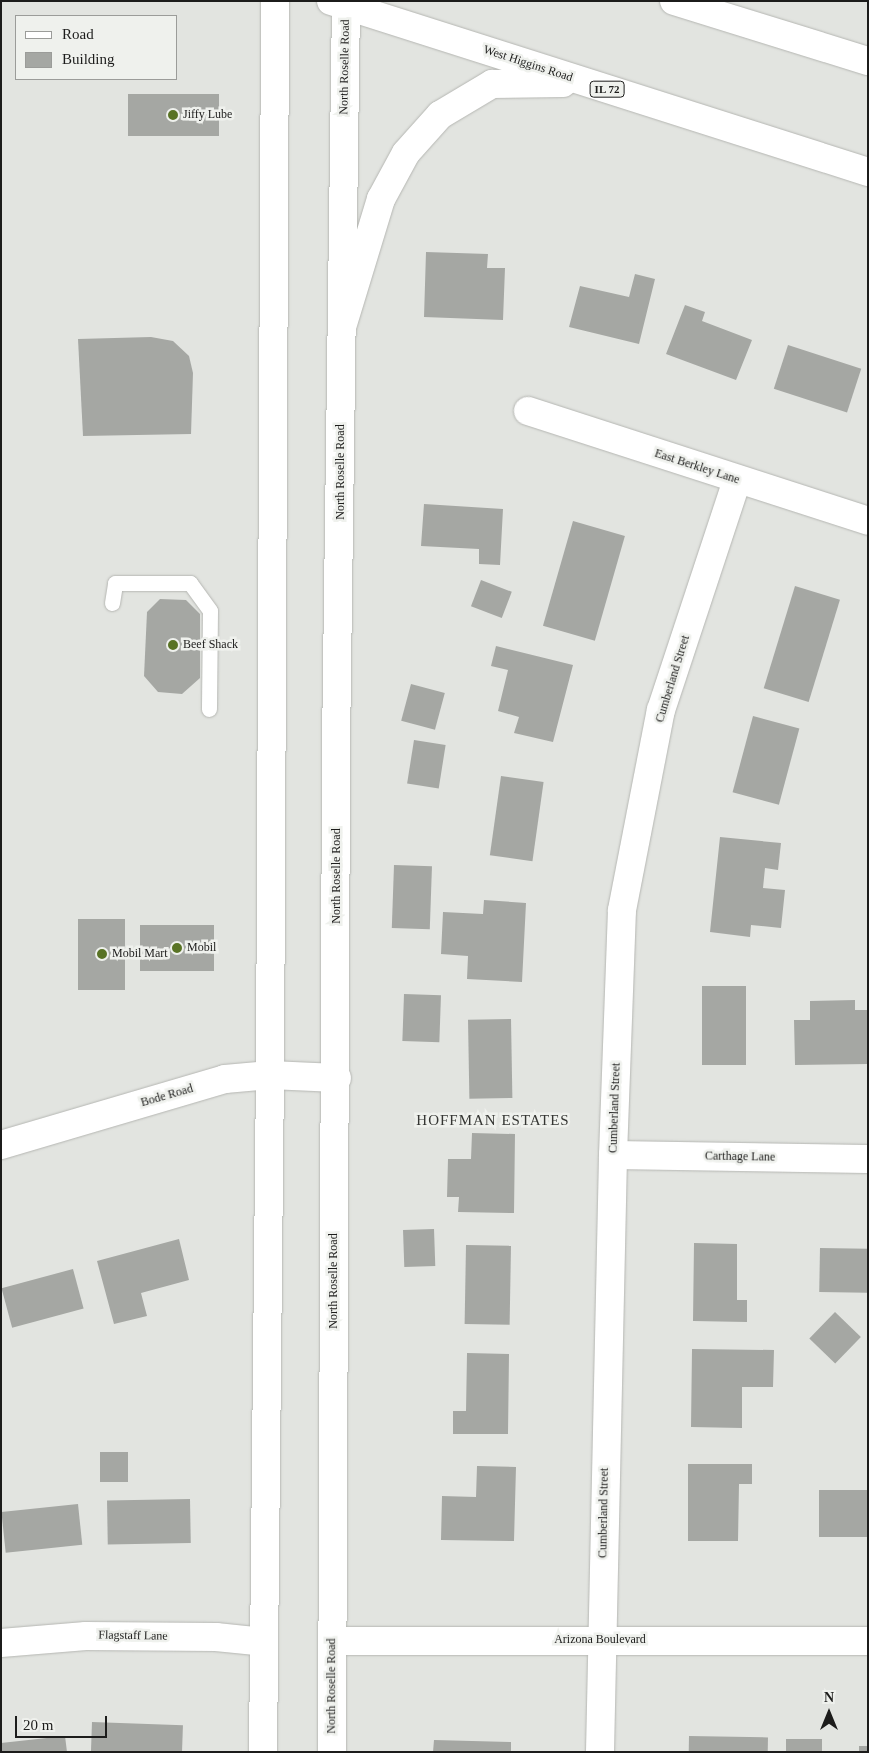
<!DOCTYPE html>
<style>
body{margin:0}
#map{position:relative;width:869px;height:1753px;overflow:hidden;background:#e2e4e0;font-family:"Times New Roman",serif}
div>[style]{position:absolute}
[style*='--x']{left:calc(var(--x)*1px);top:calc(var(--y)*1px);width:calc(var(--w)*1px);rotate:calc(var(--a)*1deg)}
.building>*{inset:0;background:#a5a7a3;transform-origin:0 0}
.roads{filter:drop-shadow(0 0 1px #b5b6b2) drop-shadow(0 0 1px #b5b6b2)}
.lane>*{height:15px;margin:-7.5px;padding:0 7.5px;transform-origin:7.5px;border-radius:7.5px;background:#fff}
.street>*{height:28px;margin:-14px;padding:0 14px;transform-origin:14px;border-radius:14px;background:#fff}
.secondary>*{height:28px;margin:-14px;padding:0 14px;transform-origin:14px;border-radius:14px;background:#fff}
.primary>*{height:28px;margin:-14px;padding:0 14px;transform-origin:14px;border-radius:14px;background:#fff}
.dots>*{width:14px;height:14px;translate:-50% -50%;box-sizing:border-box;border:2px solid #eff1ed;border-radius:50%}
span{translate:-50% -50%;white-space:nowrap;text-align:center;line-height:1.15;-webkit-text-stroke:5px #eff1ed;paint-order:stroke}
.shield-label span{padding:1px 4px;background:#eff1ed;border:1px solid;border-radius:4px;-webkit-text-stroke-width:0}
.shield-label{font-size:11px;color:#1c1c1b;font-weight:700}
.street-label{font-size:12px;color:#1c1c1b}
.poi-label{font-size:12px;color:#1c1c1b}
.left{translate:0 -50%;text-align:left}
.quarter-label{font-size:15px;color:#353633;letter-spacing:1px}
.frame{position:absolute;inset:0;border:2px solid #1c1c1b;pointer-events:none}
.legend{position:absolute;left:15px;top:15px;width:162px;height:65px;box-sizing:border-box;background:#eff1ed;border:1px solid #9b9c99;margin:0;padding:6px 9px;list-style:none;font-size:15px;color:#1c1c1b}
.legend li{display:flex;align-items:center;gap:10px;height:25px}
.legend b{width:25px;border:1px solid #9b9c99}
.north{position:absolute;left:804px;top:1688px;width:50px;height:50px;-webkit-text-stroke:4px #eff1ed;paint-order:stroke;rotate:0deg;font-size:14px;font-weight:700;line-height:20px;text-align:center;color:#1c1c1b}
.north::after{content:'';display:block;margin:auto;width:18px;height:22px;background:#1c1c1b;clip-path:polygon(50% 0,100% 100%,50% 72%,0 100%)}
.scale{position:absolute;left:15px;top:1716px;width:92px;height:22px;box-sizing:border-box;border:2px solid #1c1c1b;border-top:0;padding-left:6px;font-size:15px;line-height:18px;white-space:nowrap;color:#1c1c1b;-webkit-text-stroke:4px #eff1ed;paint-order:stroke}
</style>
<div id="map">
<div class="building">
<div style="left:128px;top:94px;width:91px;height:42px"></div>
<div style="clip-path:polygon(426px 252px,488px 254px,487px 268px,505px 268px,503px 320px,424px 317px)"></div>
<div style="clip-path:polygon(635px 274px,655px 279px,639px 344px,569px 327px,580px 286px,629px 297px)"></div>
<div style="clip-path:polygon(685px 305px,705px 312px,702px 321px,752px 340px,736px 380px,666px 354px)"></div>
<div style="clip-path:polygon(151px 337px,173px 341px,189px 356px,193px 373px,191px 434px,83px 436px,78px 339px)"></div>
<div style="left:788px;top:345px;width:77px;height:46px;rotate:18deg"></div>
<div style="clip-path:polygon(424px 504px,503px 509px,500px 565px,479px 564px,479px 549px,421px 546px)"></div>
<div style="left:573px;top:521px;width:54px;height:109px;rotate:16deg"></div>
<div style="left:481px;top:580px;width:33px;height:28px;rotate:21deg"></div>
<div style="left:795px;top:586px;width:47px;height:107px;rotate:17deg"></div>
<div style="clip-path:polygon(160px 599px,186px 600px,200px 614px,200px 678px,182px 694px,158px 692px,144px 676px,147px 612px)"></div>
<div style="clip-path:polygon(496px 646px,573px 665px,553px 742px,514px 733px,519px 717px,498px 711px,508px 670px,491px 666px)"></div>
<div style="left:411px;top:684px;width:35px;height:38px;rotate:15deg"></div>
<div style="left:753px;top:716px;width:48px;height:79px;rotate:15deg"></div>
<div style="left:414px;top:740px;width:32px;height:44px;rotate:9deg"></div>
<div style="left:501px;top:776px;width:43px;height:80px;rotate:8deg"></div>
<div style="clip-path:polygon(720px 837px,781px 843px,778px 870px,765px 868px,763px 888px,785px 890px,781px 928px,751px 925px,750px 937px,710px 932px)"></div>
<div style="left:394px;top:865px;width:38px;height:63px;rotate:2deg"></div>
<div style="clip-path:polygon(484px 900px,526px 903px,522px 982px,467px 979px,468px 956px,441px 954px,443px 912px,483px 914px)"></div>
<div style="left:78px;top:919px;width:47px;height:71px"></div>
<div style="left:214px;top:925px;width:46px;height:74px;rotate:90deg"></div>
<div style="left:702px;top:986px;width:44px;height:79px"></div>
<div style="left:404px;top:994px;width:37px;height:47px;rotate:2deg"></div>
<div style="clip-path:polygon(855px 1000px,855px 1010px,868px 1010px,868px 1064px,795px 1065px,794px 1020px,810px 1020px,810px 1001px)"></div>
<div style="left:511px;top:1019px;width:79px;height:43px;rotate:89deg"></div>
<div style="clip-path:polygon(472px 1133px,515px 1134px,514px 1213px,458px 1212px,459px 1197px,447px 1197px,448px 1159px,471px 1159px)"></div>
<div style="left:434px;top:1229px;width:37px;height:31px;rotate:88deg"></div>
<div style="clip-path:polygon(179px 1239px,189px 1280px,141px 1293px,147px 1316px,114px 1324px,97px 1261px)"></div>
<div style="clip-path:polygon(694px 1243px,737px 1244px,737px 1300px,747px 1300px,747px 1322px,693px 1321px)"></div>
<div style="left:466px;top:1245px;width:45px;height:79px;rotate:1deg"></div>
<div style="left:820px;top:1248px;width:48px;height:44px;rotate:1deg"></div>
<div style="left:73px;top:1269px;width:41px;height:74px;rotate:75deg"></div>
<div style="left:835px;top:1312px;width:36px;height:37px;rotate:44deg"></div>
<div style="clip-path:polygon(692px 1349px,774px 1350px,773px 1387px,742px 1387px,742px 1428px,691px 1427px)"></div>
<div style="clip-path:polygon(467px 1353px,509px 1354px,508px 1434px,453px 1434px,453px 1411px,466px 1411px)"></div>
<div style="left:100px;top:1452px;width:28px;height:30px"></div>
<div style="clip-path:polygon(688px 1464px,752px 1464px,752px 1484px,739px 1484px,738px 1541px,688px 1541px)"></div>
<div style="clip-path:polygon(477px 1466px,516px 1467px,514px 1541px,441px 1540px,442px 1496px,476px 1497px)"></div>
<div style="left:868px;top:1490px;width:47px;height:49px;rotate:90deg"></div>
<div style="left:190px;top:1499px;width:44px;height:83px;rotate:89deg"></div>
<div style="left:78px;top:1504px;width:41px;height:77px;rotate:84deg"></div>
<div style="left:92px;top:1722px;width:91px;height:30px;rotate:2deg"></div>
<div style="clip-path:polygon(65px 1736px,67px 1752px,1px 1752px,1px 1743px)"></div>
<div style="left:689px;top:1736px;width:79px;height:16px;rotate:1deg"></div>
<div style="left:786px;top:1739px;width:36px;height:13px"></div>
<div style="clip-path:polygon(434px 1740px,511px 1742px,511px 1752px,433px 1752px)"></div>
<div style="left:859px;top:1746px;width:9px;height:6px"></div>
</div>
<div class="roads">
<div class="lane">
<div style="--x:112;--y:603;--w:20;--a:-81"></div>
<div style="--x:115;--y:583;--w:75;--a:0"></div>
<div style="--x:190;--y:583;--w:34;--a:54"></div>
<div style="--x:210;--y:611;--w:98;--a:90.6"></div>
</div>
<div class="street">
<div style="--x:528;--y:411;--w:357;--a:17.9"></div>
<div style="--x:613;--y:1155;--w:255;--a:0.9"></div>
<div style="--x:332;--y:1641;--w:536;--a:0"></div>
<div style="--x:1;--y:1643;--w:85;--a:-4.7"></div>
<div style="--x:86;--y:1636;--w:130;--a:0.4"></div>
<div style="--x:216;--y:1637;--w:48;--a:5.9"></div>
<div style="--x:600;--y:1752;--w:597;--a:-88.75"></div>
<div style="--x:613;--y:1155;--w:245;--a:-87.9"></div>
<div style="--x:622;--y:910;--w:204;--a:-79"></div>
<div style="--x:661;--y:710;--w:242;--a:-71.7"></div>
</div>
<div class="secondary">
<div style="--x:1;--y:1145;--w:234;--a:-16.4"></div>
<div style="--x:225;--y:1079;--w:45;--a:-5.1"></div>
<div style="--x:270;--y:1075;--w:67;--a:2.6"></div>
<div style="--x:263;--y:1752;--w:677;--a:-89.41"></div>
<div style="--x:270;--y:1075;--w:1074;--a:-89.73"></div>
<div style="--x:332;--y:1752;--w:1006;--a:-89.77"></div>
<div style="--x:336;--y:746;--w:745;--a:-89.23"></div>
</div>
<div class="primary">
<div style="--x:331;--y:1;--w:564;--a:17.66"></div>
<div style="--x:674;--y:1;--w:203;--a:17.2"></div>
<div style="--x:343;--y:324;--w:131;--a:-73.1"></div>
<div style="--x:381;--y:199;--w:52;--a:-61.5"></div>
<div style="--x:406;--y:153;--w:51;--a:-48.2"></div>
<div style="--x:440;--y:115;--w:61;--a:-30.8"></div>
<div style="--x:492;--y:84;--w:71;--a:-0.8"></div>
</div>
</div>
<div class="dots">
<div style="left:173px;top:115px;background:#597325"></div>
<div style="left:173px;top:645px;background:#597325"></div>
<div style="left:177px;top:948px;background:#597325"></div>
<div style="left:102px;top:954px;background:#597325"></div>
</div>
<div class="shield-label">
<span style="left:607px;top:89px">IL 72</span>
</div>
<div class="street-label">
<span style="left:528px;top:64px;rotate:18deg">West Higgins Road</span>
<span style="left:345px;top:67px;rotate:-89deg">North Roselle Road</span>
<span style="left:697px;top:467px;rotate:18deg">East Berkley Lane</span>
<span style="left:341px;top:472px;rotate:-90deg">North Roselle Road</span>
<span style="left:673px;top:679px;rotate:-73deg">Cumberland Street</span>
<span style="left:337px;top:876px;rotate:-90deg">North Roselle Road</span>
<span style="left:167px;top:1096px;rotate:-16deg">Bode Road</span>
<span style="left:615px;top:1108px;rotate:-88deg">Cumberland Street</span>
<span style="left:740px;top:1157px;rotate:1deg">Carthage Lane</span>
<span style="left:334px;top:1281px;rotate:-90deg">North Roselle Road</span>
<span style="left:604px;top:1513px;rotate:-89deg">Cumberland Street</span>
<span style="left:133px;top:1636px;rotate:1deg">Flagstaff Lane</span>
<span style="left:600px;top:1640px">Arizona Boulevard</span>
<span style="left:332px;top:1686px;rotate:-90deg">North Roselle Road</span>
</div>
<div class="poi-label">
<span class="left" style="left:183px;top:115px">Jiffy Lube</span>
<span class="left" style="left:183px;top:645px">Beef Shack</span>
<span class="left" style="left:187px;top:948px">Mobil</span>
<span class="left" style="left:112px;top:954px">Mobil Mart</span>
</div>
<div class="quarter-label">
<span style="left:493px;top:1121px">HOFFMAN ESTATES</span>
</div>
<div class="frame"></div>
<ul class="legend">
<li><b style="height:6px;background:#fff"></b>Road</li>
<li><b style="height:14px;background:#a5a7a3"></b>Building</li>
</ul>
<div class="north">N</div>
<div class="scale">20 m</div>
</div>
